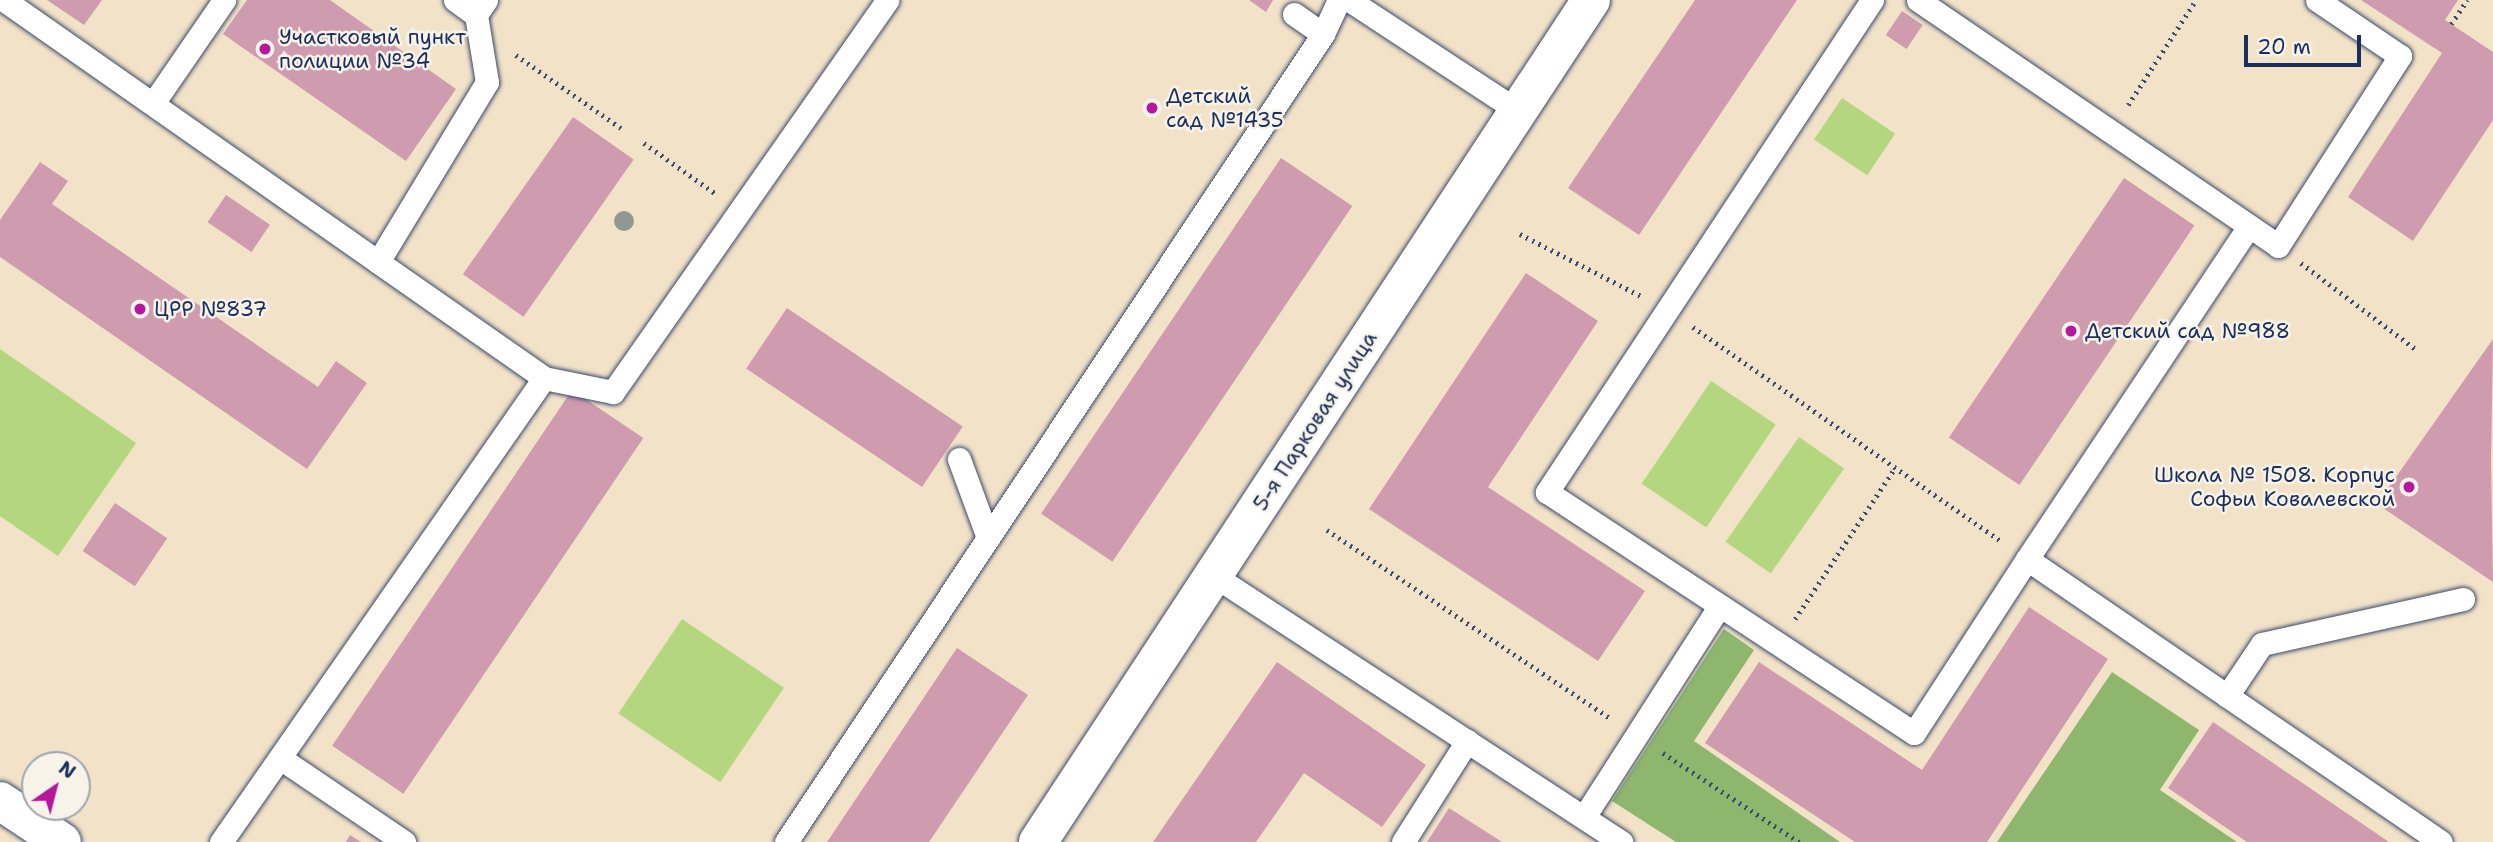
<!DOCTYPE html>
<meta charset="utf-8">
<style>
body{margin:0}
#map{position:relative;width:2493px;height:842px;overflow:hidden;background:#f2e3c8;font-family:"Shantell Sans",sans-serif}
div>[style]{position:absolute}
[style*='--x']{left:calc(var(--x)*1px);top:calc(var(--y)*1px);width:calc(var(--w)*1px);rotate:calc(var(--a)*1deg)}
.green>*{inset:0;background:#b3d67e;transform-origin:0 0}
.forest>*{inset:0;background:#8eb76d}
.building>*{inset:0;background:#cf9bae;transform-origin:0 0}
.path>*{height:4.5px;margin-top:-2.25px;transform-origin:0;background:repeating-linear-gradient(90deg,#3b4a6e 0 2px,transparent 0 7px)}
.roads{filter:drop-shadow(0 0 2px #3b4a6e) drop-shadow(0 0 2px #3b4a6e)}
.service>*{height:23px;margin:-11.5px;padding:0 11.5px;transform-origin:11.5px;border-radius:11.5px;background:#fff}
.minor>*{height:38px;margin:-19px;padding:0 19px;transform-origin:19px;border-radius:19px;background:#fff}
.trees>*{width:20px;height:20px;margin:-10px;border-radius:50%;background:#919792}
.dots>*{width:19px;height:19px;translate:-50% -50%;box-sizing:border-box;border:4px solid #f7f3e8;border-radius:50%}
span{translate:-50% -50%;white-space:nowrap;text-align:center;line-height:1.15;-webkit-text-stroke:5px #f7f3e8;paint-order:stroke}
.poi-label{font-size:21px;color:#1b2f5e}
.left{translate:0 -50%;text-align:left}
.right{translate:-100% -50%;text-align:right}
.street-label{font-size:21px;color:#1b2f5e}
.north{position:absolute;left:21px;top:751px;width:70px;height:70px;box-sizing:border-box;background:#f7f3e8;border:2px solid #9fa5b1;border-radius:50%;rotate:35deg;font-size:19px;font-weight:700;line-height:28px;text-align:center;color:#1b2f5e}
.north::after{content:'';display:block;margin:auto;width:24px;height:32px;background:#b5179e;clip-path:polygon(50% 0,100% 100%,50% 72%,0 100%)}
.scale{position:absolute;left:2244px;top:35px;width:117px;height:32px;box-sizing:border-box;border:4px solid #1b2f5e;border-top:0;padding-left:9px;font-size:21px;line-height:24px;white-space:nowrap;color:#1b2f5e;-webkit-text-stroke:5px #f7f3e8;paint-order:stroke}
</style>
<div id="map">
<div class="green">
<div style="left:1842px;top:98px;width:64px;height:50px;rotate:34deg"></div>
<div style="clip-path:polygon(0 349px,136px 443px,58px 556px,0 516px)"></div>
<div style="left:1711px;top:381px;width:78px;height:124px;rotate:34deg"></div>
<div style="left:1799px;top:437px;width:55px;height:128px;rotate:35deg"></div>
<div style="left:682px;top:619px;width:123px;height:114px;rotate:34deg"></div>
</div>
<div class="forest">
<div style="clip-path:polygon(1724px 629px,1754px 650px,1694px 741px,1840px 842px,1676px 842px,1612px 801px)"></div>
<div style="clip-path:polygon(2112px 672px,2199px 730px,2160px 790px,2237px 842px,1997px 842px)"></div>
</div>
<div class="building">
<div style="clip-path:polygon(47px 0,102px 0,84px 25px)"></div>
<div style="clip-path:polygon(247px 0,330px 0,456px 89px,406px 161px,223px 34px)"></div>
<div style="clip-path:polygon(1249px 0,1273px 0,1266px 12px)"></div>
<div style="clip-path:polygon(1695px 0,1797px 0,1639px 235px,1568px 188px)"></div>
<div style="clip-path:polygon(2361px 0,2458px 0,2445px 20px,2493px 52px,2493px 120px,2413px 241px,2348px 197px,2442px 53px)"></div>
<div style="left:1902px;top:11px;width:25px;height:29px;rotate:34deg"></div>
<div style="left:573px;top:117px;width:74px;height:192px;rotate:35deg"></div>
<div style="left:1281px;top:158px;width:86px;height:429px;rotate:34deg"></div>
<div style="clip-path:polygon(40px 162px,68px 181px,52px 204px,318px 387px,336px 361px,367px 383px,307px 469px,0 257px,0 220px)"></div>
<div style="left:2124px;top:178px;width:85px;height:313px;rotate:34deg"></div>
<div style="left:226px;top:195px;width:53px;height:33px;rotate:34deg"></div>
<div style="clip-path:polygon(1526px 273px,1598px 321px,1488px 487px,1645px 591px,1598px 661px,1369px 509px)"></div>
<div style="left:787px;top:308px;width:212px;height:73px;rotate:34deg"></div>
<div style="clip-path:polygon(2493px 339px,2491px 462px,2493px 582px,2377px 504px)"></div>
<div style="left:572px;top:390px;width:86px;height:429px;rotate:34deg"></div>
<div style="left:115px;top:503px;width:63px;height:58px;rotate:34deg"></div>
<div style="clip-path:polygon(2029px 607px,2108px 659px,1987px 842px,1855px 842px,1705px 743px,1759px 662px,1922px 770px)"></div>
<div style="clip-path:polygon(957px 648px,1028px 695px,929px 842px,827px 842px)"></div>
<div style="clip-path:polygon(1277px 662px,1426px 765px,1382px 827px,1304px 773px,1256px 842px,1153px 842px)"></div>
<div style="clip-path:polygon(2213px 722px,2389px 842px,2247px 842px,2168px 788px)"></div>
<div style="clip-path:polygon(1449px 808px,1502px 842px,1427px 842px)"></div>
<div style="clip-path:polygon(350px 835px,361px 842px,346px 842px)"></div>
</div>
<div class="path">
<div style="--x:2451;--y:24;--w:29;--a:-56"></div>
<div style="--x:516;--y:55;--w:128;--a:34.8"></div>
<div style="--x:2128;--y:105;--w:125;--a:-57.1"></div>
<div style="--x:644;--y:143;--w:88;--a:35.3"></div>
<div style="--x:1520;--y:234;--w:136;--a:27.1"></div>
<div style="--x:2301;--y:263;--w:145;--a:36.9"></div>
<div style="--x:1693;--y:327;--w:376;--a:34.8"></div>
<div style="--x:1327;--y:530;--w:342;--a:33.6"></div>
<div style="--x:1795;--y:619;--w:181;--a:-56.5"></div>
<div style="--x:1663;--y:753;--w:163;--a:33.2"></div>
</div>
<div class="roads">
<div class="service">
<div style="--x:4;--y:0;--w:457;--a:35"></div>
<div style="--x:455;--y:0;--w:26;--a:36"></div>
<div style="--x:486;--y:0;--w:18;--a:124"></div>
<div style="--x:476;--y:15;--w:68;--a:80.7"></div>
<div style="--x:487;--y:82;--w:210;--a:121.2"></div>
<div style="--x:378;--y:262;--w:203;--a:34.9"></div>
<div style="--x:1349;--y:0;--w:202;--a:33.3"></div>
<div style="--x:1872;--y:0;--w:590;--a:123.45"></div>
<div style="--x:1547;--y:492;--w:439;--a:33.3"></div>
<div style="--x:1914;--y:733;--w:207;--a:-57"></div>
<div style="--x:2027;--y:559;--w:501;--a:34.36"></div>
<div style="--x:1918;--y:0;--w:436;--a:34.3"></div>
<div style="--x:2278;--y:246;--w:226;--a:-57.3"></div>
<div style="--x:2400;--y:56;--w:100;--a:-146"></div>
<div style="--x:1294;--y:14;--w:35;--a:35"></div>
<div style="--x:154;--y:102;--w:124;--a:-55.5"></div>
<div style="--x:959;--y:459;--w:84;--a:69.8"></div>
<div style="--x:2027;--y:559;--w:400;--a:-56.3"></div>
<div style="--x:1213;--y:575;--w:488;--a:33.2"></div>
<div style="--x:2227;--y:696;--w:63;--a:-56.1"></div>
<div style="--x:2262;--y:644;--w:206;--a:-12.6"></div>
<div style="--x:280;--y:758;--w:150;--a:34.1"></div>
<div style="--x:1584;--y:817;--w:250;--a:-57.3"></div>
<div style="--x:221;--y:842;--w:565;--a:-55.16"></div>
<div style="--x:544;--y:378;--w:70;--a:11.5"></div>
<div style="--x:613;--y:392;--w:478;--a:-55"></div>
<div style="--x:786;--y:842;--w:970;--a:-56.39"></div>
<div style="--x:1323;--y:34;--w:38;--a:-65"></div>
<div style="--x:1403;--y:842;--w:120;--a:-57.6"></div>
</div>
<div class="minor">
<div style="--x:0;--y:801;--w:74;--a:33.5"></div>
<div style="--x:1038;--y:842;--w:1007;--a:-56.7"></div>
</div>
</div>
<div class="trees">
<div style="left:624px;top:221px"></div>
</div>
<div class="dots">
<div style="left:265px;top:49px;background:#b5179e"></div>
<div style="left:1152px;top:108px;background:#b5179e"></div>
<div style="left:140px;top:309px;background:#b5179e"></div>
<div style="left:2071px;top:331px;background:#b5179e"></div>
<div style="left:2409px;top:487px;background:#b5179e"></div>
</div>
<div class="poi-label">
<span class="left" style="left:279px;top:49px">Участковый пункт<br>полиции №34</span>
<span class="left" style="left:1166px;top:108px">Детский<br>сад №1435</span>
<span class="left" style="left:154px;top:309px">ЦРР №837</span>
<span class="left" style="left:2085px;top:331px">Детский сад №988</span>
<span class="right" style="left:2395px;top:487px">Школа № 1508. Корпус<br>Софьи Ковалевской</span>
</div>
<div class="street-label">
<span style="left:1315px;top:421px;rotate:-57deg">5-я Парковая улица</span>
</div>
<div class="north">N</div>
<div class="scale">20 m</div>
</div>
